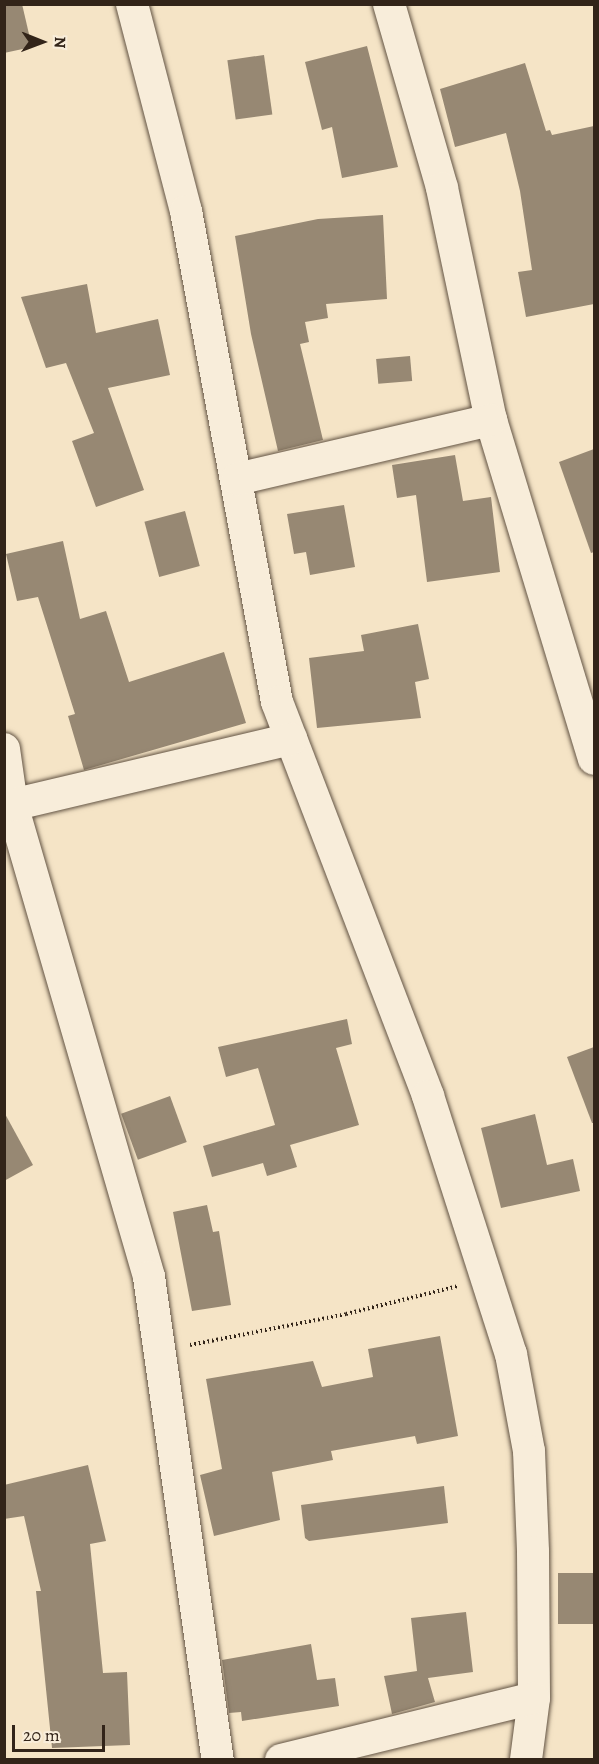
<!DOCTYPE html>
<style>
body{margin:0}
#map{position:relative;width:599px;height:1764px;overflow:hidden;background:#f5e4c6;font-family:Alegreya,serif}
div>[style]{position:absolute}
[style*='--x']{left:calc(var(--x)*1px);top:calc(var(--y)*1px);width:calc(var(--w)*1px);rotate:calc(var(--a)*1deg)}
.building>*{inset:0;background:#978873;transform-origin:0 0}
.path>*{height:4px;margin-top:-2px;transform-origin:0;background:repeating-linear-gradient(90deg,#322419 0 1.5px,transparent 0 4.5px)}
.roads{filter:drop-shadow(0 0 2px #635444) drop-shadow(0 0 2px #635444)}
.minor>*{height:32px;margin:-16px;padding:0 16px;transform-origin:16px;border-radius:16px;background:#f8edda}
span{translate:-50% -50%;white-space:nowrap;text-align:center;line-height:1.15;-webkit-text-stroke:6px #f8edda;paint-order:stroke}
.frame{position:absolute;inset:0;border:6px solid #322419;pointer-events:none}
.north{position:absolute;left:12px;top:12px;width:60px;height:60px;-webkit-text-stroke:4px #f8edda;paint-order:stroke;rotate:91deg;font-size:16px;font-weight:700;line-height:24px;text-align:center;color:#322419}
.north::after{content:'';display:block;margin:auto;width:21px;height:27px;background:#322419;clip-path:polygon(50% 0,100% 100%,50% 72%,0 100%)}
.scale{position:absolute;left:12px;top:1725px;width:93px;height:27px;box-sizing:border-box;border:3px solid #322419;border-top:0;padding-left:8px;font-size:18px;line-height:21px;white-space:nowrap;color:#322419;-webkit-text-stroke:4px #f8edda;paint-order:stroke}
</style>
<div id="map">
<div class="building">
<div style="clip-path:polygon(4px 4px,22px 4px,32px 47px,4px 53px)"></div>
<div style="clip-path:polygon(367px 46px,398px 167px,342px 178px,332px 127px,322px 130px,305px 62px)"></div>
<div style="left:264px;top:55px;width:60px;height:37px;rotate:82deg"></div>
<div style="clip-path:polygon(525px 63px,546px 131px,550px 130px,552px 135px,594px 126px,594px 304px,526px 317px,518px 272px,532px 270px,520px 191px,506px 133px,455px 147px,440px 89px)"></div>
<div style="clip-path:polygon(383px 215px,387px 299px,326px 304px,328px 318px,305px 322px,309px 342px,300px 344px,323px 440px,278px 451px,251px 334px,235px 236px,318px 219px)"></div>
<div style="clip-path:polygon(87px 284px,96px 333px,158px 319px,170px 375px,108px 388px,144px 490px,96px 507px,72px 441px,94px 433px,66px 363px,46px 368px,21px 297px)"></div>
<div style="left:410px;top:356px;width:25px;height:34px;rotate:85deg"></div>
<div style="clip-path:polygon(594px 449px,594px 552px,591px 553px,559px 462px)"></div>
<div style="clip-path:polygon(455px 455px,463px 501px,491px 497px,500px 572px,427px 582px,416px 495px,397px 498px,392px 465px)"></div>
<div style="clip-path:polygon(344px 505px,355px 567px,310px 575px,306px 552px,294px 554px,287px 514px)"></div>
<div style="left:185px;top:511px;width:57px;height:42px;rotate:75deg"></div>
<div style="clip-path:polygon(63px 541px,80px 619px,106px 611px,129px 682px,224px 652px,246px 723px,84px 770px,68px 716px,75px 714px,38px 597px,17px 601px,6px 554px)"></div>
<div style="clip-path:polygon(418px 624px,429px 679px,415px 682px,421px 718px,317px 728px,309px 658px,364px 651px,361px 635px)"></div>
<div style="clip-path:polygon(347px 1019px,352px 1044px,336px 1048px,359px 1125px,290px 1145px,297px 1167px,267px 1176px,263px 1163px,212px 1177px,203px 1146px,275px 1125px,258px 1068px,226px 1077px,218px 1047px)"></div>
<div style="clip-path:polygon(594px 1047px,594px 1123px,592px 1123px,567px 1057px)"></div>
<div style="left:170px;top:1096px;width:49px;height:52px;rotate:70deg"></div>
<div style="clip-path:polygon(4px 1112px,33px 1165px,4px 1181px)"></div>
<div style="clip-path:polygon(535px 1114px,547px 1165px,573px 1159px,580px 1191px,501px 1208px,481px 1128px)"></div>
<div style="clip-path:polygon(207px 1205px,213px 1232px,219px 1231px,231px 1305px,192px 1311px,173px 1212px)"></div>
<div style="clip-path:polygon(440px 1336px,458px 1436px,417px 1444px,415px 1436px,331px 1451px,333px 1460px,272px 1472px,280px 1520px,214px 1536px,200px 1475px,222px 1469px,206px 1379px,313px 1361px,322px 1387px,373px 1377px,368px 1349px)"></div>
<div style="clip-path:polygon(88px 1465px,106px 1541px,90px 1544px,103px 1673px,127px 1672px,130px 1745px,52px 1748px,36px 1591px,41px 1591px,24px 1516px,4px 1519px,4px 1485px)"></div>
<div style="clip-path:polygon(444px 1486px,448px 1523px,309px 1541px,305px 1538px,301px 1505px)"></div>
<div style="left:594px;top:1573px;width:51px;height:36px;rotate:90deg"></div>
<div style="clip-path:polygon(466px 1612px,473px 1672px,428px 1678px,435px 1702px,392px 1714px,384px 1676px,417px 1671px,411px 1618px)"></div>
<div style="clip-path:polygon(311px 1644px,317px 1680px,335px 1678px,339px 1706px,242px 1721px,241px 1712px,229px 1713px,222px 1660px)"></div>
</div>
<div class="path">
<div style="--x:190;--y:1345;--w:159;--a:-11.2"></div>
<div style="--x:346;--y:1314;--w:115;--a:-14"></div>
</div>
<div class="roads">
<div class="minor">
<div style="--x:132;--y:4;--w:214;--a:75.4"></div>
<div style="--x:186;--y:211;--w:499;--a:79.5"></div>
<div style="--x:277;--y:702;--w:422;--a:69"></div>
<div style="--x:428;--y:1096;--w:271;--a:72.2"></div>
<div style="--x:511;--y:1354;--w:99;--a:79.5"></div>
<div style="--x:529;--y:1451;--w:101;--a:87.7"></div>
<div style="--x:533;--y:1552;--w:146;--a:89.6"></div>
<div style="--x:534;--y:1698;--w:63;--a:97.4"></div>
<div style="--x:389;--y:4;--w:191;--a:73.9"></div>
<div style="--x:442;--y:188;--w:237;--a:78.1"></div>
<div style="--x:491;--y:420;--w:354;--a:73.1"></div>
<div style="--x:237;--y:479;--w:261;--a:-13.1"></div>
<div style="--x:4;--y:749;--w:57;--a:81.9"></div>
<div style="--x:12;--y:805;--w:491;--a:73.8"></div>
<div style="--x:149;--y:1277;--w:488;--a:81.9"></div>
<div style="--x:12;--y:805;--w:287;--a:-13.3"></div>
<div style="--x:281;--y:1760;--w:260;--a:-13.8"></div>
</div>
</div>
<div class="frame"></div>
<div class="north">N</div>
<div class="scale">20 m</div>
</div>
